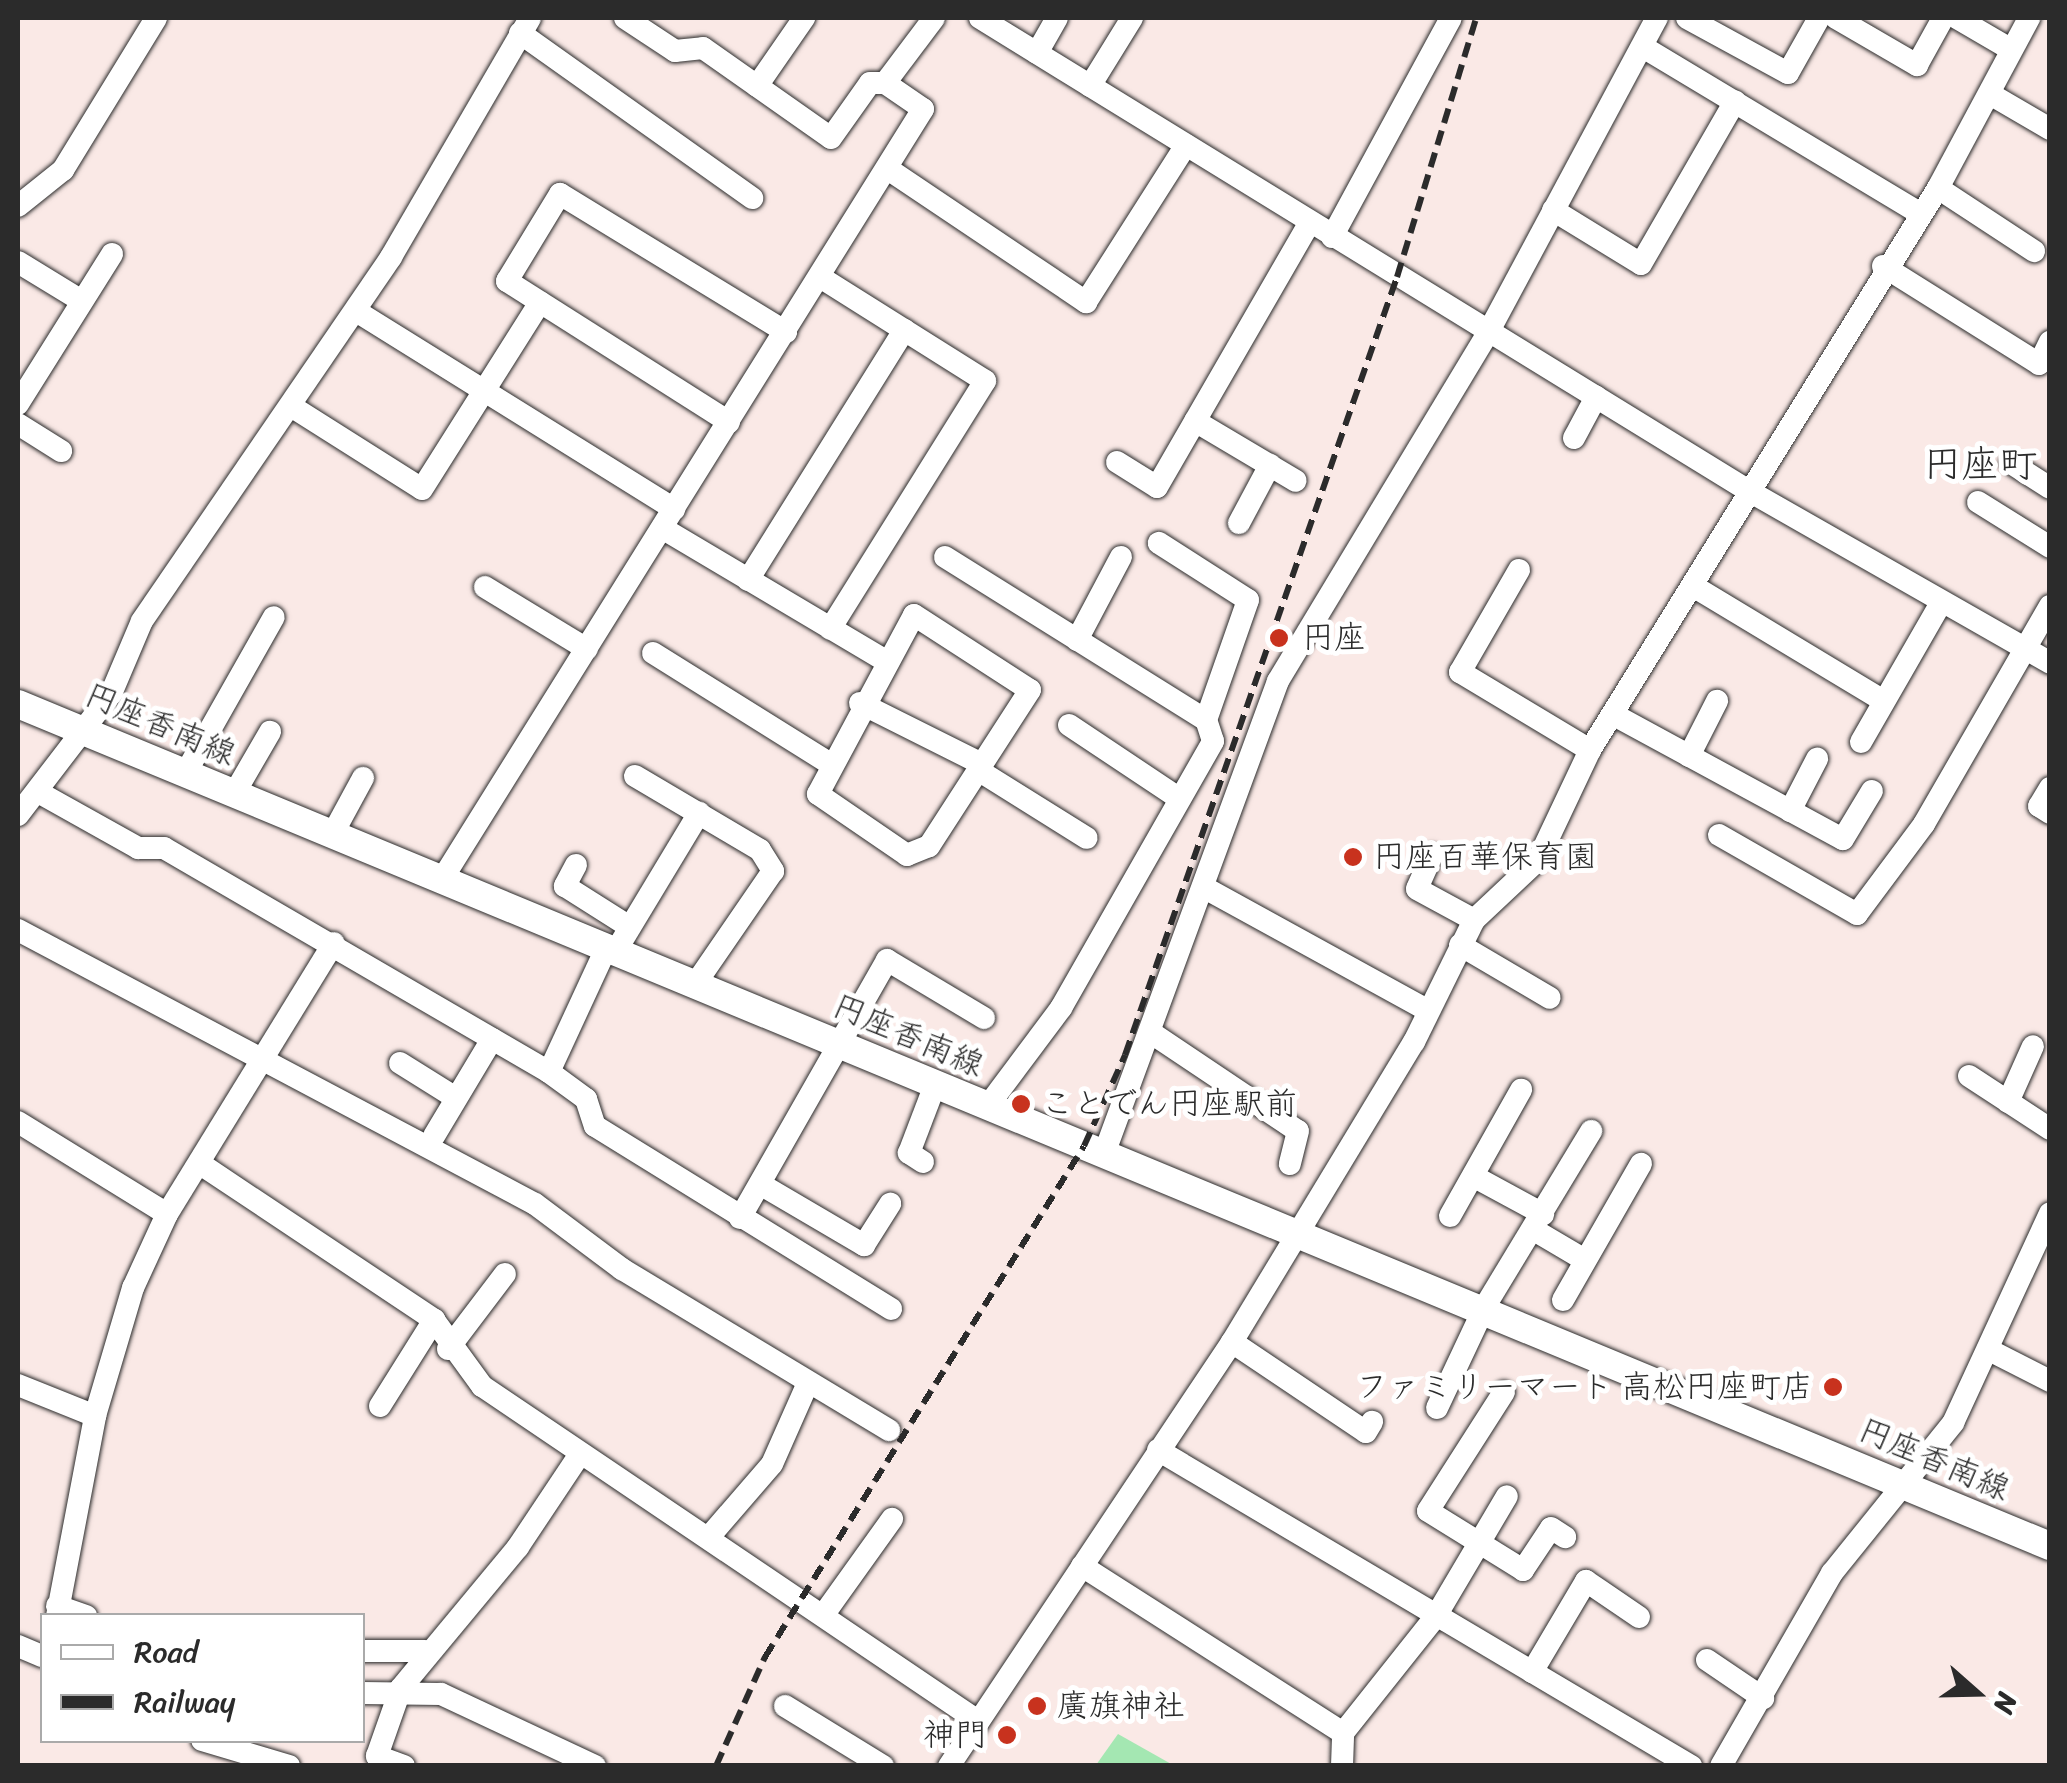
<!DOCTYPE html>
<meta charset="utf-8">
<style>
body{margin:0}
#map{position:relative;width:2067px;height:1783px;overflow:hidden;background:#fae9e6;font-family:Sriracha,"Klee One",sans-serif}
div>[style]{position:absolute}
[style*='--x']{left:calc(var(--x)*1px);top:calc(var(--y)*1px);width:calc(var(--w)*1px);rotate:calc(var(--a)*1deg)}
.green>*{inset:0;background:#a4e7b2}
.roads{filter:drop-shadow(0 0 2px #2b2b2b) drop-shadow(0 0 2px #2b2b2b)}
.minor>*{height:22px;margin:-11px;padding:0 11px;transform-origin:11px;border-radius:11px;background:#fff}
.major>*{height:28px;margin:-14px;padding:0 14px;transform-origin:14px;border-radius:14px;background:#fff}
.rail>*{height:6px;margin-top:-3px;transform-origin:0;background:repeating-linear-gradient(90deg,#2b2b2b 0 15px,transparent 0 23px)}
.dots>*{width:28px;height:28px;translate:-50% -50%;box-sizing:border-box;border:5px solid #fff;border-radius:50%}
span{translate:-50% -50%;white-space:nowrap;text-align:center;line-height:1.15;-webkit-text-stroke:10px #fff;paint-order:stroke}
.poi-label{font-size:32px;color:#2b2b2b}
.left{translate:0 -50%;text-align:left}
.right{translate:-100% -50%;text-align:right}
.street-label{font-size:32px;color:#2b2b2b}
.quarter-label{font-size:38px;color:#2b2b2b}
.frame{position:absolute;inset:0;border:20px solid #2b2b2b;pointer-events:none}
.legend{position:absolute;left:40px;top:1613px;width:325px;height:130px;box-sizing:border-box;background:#fff;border:2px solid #aaa;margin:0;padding:12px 18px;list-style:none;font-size:30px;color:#2b2b2b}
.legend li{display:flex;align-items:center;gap:20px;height:50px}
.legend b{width:50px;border:2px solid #aaa}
.north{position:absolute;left:1927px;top:1643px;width:100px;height:100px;-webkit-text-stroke:8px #fff;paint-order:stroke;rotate:110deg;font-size:28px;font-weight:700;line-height:40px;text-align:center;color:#2b2b2b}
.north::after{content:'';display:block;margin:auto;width:35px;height:45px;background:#2b2b2b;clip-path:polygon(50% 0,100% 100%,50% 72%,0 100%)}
</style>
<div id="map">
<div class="green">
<div style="clip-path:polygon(1118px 1734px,1173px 1765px,1096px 1765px)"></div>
</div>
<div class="roads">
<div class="minor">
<div style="--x:625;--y:18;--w:60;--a:33.4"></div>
<div style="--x:675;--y:51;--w:28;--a:-6"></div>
<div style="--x:703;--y:48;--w:156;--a:35.1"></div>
<div style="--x:831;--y:138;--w:67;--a:-54.7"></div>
<div style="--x:870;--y:83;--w:15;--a:0"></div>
<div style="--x:980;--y:18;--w:903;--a:31.6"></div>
<div style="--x:1749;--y:491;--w:347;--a:29.7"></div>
<div style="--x:1687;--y:18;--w:115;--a:28.6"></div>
<div style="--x:1788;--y:73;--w:63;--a:-60.6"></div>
<div style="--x:1836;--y:18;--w:94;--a:30.1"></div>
<div style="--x:1917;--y:65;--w:54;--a:-61"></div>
<div style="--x:1957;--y:18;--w:61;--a:30.3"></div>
<div style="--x:520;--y:33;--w:285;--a:35.4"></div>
<div style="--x:1643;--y:47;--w:318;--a:31"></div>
<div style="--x:1037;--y:53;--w:40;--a:-60.3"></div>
<div style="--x:757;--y:86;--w:83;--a:-55.3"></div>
<div style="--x:1090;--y:86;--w:80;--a:-58.3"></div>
<div style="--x:1990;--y:94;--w:69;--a:30.3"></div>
<div style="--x:888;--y:169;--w:239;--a:33.9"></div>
<div style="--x:1086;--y:302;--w:186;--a:-57.5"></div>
<div style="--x:1938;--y:188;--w:115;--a:33.3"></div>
<div style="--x:18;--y:206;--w:58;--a:-38.7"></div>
<div style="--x:63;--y:170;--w:178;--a:-58.5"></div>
<div style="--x:1553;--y:210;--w:103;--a:31.5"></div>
<div style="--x:1641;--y:264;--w:188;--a:-60"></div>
<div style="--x:1332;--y:237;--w:249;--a:-61.5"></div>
<div style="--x:18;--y:262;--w:75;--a:31.4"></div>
<div style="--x:1883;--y:266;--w:184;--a:32.1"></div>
<div style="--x:2039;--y:364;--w:25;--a:-64"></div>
<div style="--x:820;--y:277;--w:195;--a:32.2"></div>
<div style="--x:985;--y:381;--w:292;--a:122"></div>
<div style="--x:356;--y:311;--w:375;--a:31.9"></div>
<div style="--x:18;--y:404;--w:177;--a:-57.9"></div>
<div style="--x:294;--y:408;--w:151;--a:32.3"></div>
<div style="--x:422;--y:489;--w:221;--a:-57.7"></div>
<div style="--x:1195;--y:421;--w:117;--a:30.7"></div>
<div style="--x:729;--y:422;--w:263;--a:-147.6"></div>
<div style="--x:507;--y:281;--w:102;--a:-58.7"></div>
<div style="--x:560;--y:194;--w:265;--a:31.4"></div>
<div style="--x:18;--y:424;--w:51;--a:32.1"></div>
<div style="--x:1574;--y:438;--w:47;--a:-61.8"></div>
<div style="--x:1117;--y:462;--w:47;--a:32"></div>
<div style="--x:1157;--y:487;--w:306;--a:-60"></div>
<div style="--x:2011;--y:463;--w:46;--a:32.7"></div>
<div style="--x:1978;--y:502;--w:85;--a:32"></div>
<div style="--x:1239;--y:523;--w:66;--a:-61.9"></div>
<div style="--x:662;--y:528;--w:258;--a:30.7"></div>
<div style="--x:945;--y:557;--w:308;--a:32"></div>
<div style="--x:1519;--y:570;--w:118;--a:120"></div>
<div style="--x:1460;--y:672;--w:152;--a:31"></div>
<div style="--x:748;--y:580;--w:295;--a:-58"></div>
<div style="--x:1693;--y:586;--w:223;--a:31.1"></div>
<div style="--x:485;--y:587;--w:119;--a:31.3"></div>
<div style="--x:914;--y:615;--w:138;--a:32.9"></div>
<div style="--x:1030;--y:690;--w:186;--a:122.9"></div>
<div style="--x:929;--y:846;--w:24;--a:158"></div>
<div style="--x:907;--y:855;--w:108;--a:-145.6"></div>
<div style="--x:818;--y:794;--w:203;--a:-61.8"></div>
<div style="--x:1077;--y:640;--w:94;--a:-62.1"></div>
<div style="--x:653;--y:653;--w:211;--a:32"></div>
<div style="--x:860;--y:703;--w:136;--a:26.6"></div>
<div style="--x:1616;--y:716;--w:258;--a:28.5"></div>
<div style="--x:1843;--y:839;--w:56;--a:-58.9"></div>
<div style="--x:1069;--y:725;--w:130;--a:33.7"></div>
<div style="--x:1861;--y:742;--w:160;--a:-60.1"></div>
<div style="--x:1689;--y:756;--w:62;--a:-63"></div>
<div style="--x:978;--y:770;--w:128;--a:32"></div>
<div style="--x:185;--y:774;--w:180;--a:-60.5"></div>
<div style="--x:635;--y:776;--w:145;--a:30.6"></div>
<div style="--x:760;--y:850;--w:25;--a:58"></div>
<div style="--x:773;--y:871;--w:140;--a:124.5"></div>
<div style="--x:2050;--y:788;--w:21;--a:121"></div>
<div style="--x:2039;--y:806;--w:13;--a:32"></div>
<div style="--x:38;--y:792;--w:115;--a:29.2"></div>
<div style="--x:138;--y:848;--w:26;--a:0"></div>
<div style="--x:164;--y:848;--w:445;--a:30.2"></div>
<div style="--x:549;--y:1072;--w:46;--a:36.1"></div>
<div style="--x:586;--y:1099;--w:28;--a:72"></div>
<div style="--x:595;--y:1126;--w:348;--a:31.7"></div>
<div style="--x:234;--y:794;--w:72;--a:-59.9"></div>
<div style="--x:1790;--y:811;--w:59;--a:-62.6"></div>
<div style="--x:18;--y:815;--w:153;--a:-52.5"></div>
<div style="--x:111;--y:694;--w:79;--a:-67"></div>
<div style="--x:142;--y:621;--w:441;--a:-55.6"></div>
<div style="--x:391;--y:257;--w:276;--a:-59.8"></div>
<div style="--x:332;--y:835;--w:65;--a:-61.5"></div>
<div style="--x:1719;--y:835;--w:159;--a:29.8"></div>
<div style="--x:1857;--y:914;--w:112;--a:-53.3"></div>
<div style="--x:1924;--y:824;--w:252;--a:-60"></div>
<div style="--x:1432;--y:855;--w:37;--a:114"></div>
<div style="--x:1417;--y:889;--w:65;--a:28.5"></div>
<div style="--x:576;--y:865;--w:24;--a:118"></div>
<div style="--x:565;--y:886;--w:71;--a:32.3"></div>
<div style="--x:441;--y:881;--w:910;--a:-58.02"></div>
<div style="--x:923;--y:109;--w:46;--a:-145.6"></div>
<div style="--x:885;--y:83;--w:81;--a:-53"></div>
<div style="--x:1205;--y:888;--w:251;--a:28.8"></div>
<div style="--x:18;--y:930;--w:585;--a:27.92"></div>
<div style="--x:535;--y:1204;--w:109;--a:36.8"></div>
<div style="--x:622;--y:1269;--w:312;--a:31.1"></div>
<div style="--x:1460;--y:945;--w:104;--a:30.5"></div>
<div style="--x:614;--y:954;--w:165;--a:-58.9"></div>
<div style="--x:1153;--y:1034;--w:174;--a:33.8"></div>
<div style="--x:1298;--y:1131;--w:34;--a:104"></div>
<div style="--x:400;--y:1063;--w:66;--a:32"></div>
<div style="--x:549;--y:1072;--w:133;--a:-65.2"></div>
<div style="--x:1969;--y:1076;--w:97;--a:33.2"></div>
<div style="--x:2008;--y:1102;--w:61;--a:-65.9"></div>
<div style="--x:987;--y:1107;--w:124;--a:-53.2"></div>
<div style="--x:1061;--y:1008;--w:307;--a:-60.3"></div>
<div style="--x:1213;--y:741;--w:22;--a:-108"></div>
<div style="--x:1206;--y:720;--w:127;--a:-70.7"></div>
<div style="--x:1248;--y:600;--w:106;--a:-147.4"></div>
<div style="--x:18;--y:1122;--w:175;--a:31.7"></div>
<div style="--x:434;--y:1136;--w:113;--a:-59.1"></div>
<div style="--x:1104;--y:1154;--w:504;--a:-69.8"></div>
<div style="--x:1278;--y:681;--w:411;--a:-58.9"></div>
<div style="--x:1490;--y:329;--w:353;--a:-61.8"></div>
<div style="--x:923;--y:1162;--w:17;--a:-147"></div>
<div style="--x:909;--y:1153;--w:73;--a:-69.1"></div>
<div style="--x:199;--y:1163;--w:283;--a:33.7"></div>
<div style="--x:434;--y:1320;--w:82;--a:54"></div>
<div style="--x:482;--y:1386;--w:599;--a:34.04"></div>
<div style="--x:1473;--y:1176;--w:80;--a:28.5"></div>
<div style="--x:760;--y:1184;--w:121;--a:30.4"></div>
<div style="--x:864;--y:1245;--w:49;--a:-57.6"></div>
<div style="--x:1450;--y:1216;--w:145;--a:-60.6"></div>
<div style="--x:740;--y:1218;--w:297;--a:-60.3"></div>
<div style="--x:887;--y:960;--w:113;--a:30.9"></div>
<div style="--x:1534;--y:1230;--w:59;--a:30.5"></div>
<div style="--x:1563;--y:1300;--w:157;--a:-60.2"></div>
<div style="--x:1232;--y:1342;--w:161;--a:33.9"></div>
<div style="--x:1366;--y:1432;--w:12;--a:-59"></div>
<div style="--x:448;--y:1349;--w:94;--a:-52.8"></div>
<div style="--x:1993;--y:1352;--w:64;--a:27"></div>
<div style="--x:18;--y:1385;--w:83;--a:21.9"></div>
<div style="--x:1504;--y:1392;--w:141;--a:122.6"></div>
<div style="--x:1428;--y:1511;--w:112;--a:31.8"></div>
<div style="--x:1523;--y:1570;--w:50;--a:-56.3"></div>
<div style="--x:1551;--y:1528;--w:17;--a:33"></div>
<div style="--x:380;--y:1406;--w:102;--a:-57.9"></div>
<div style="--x:1437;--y:1408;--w:110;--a:-64.8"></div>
<div style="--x:1484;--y:1308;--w:207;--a:-58.8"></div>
<div style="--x:1158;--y:1450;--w:620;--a:30.66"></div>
<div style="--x:709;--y:1537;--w:96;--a:-49.2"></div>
<div style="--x:772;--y:1464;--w:86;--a:-66.1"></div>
<div style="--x:1082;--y:1566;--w:310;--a:32.6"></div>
<div style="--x:1343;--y:1733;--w:149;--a:-51.5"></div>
<div style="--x:1436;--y:1616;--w:139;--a:-59.4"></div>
<div style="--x:57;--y:1606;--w:31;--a:19"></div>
<div style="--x:824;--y:1614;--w:117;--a:-54.4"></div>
<div style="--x:57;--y:1616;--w:204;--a:-79.2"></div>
<div style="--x:95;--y:1416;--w:134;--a:-73.5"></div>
<div style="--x:133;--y:1288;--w:81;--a:-65.3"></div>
<div style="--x:167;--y:1214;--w:318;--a:-58.4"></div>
<div style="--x:18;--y:1646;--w:26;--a:23"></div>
<div style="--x:362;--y:1651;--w:63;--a:0"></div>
<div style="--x:1707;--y:1660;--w:68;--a:34.2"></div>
<div style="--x:1532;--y:1672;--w:106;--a:-59.3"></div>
<div style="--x:1586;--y:1581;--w:64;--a:34.2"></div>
<div style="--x:362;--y:1693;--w:79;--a:0.7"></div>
<div style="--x:441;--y:1694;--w:170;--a:25.1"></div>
<div style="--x:785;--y:1706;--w:115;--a:31.5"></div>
<div style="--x:202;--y:1740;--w:91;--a:16.6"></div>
<div style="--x:404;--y:1766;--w:29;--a:-160"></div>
<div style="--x:377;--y:1756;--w:72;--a:-70.6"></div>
<div style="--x:401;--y:1688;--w:183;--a:-50.3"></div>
<div style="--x:518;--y:1547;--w:112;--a:-56.3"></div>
<div style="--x:949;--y:1766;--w:510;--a:-56.28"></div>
<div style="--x:1232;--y:1342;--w:351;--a:-58.8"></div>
<div style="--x:1414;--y:1042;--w:136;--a:-63.8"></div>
<div style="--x:1474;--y:920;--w:88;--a:-43.2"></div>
<div style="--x:1538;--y:860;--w:122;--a:-64.7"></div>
<div style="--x:1590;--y:750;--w:661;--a:-58.23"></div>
<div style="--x:1938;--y:188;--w:193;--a:-61.8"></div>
<div style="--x:1342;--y:1766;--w:33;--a:-88"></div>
<div style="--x:1721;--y:1766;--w:223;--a:-60.1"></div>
<div style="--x:1832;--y:1573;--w:193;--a:-51.1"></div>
<div style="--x:1953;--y:1423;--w:231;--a:-65.2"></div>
</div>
<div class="major">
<div style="--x:18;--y:704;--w:2200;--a:22.51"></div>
</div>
</div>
<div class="rail">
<div style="--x:716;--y:1766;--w:120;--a:-65.8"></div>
<div style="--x:765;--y:1657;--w:602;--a:-58.02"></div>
<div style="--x:1084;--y:1146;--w:100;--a:-65.7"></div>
<div style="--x:1125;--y:1055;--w:824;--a:-70.73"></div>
<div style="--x:1397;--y:277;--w:271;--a:-73"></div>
</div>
<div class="dots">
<div style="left:1279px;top:638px;background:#c8321e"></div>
<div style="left:1353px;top:857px;background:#c8321e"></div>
<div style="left:1021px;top:1104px;background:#c8321e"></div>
<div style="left:1833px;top:1387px;background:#c8321e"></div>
<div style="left:1037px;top:1706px;background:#c8321e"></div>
<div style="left:1007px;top:1735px;background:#c8321e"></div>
</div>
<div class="poi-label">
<span class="left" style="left:1302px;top:638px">円座</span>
<span class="left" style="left:1373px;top:857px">円座百華保育園</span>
<span class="left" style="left:1041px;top:1104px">ことでん円座駅前</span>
<span class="right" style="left:1813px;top:1387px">ファミリーマート 高松円座町店</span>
<span class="left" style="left:1057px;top:1706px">廣旗神社</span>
<span class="right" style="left:987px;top:1735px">神門</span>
</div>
<div class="street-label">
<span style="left:160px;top:725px;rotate:23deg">円座香南線</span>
<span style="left:908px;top:1036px;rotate:23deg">円座香南線</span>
<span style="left:1934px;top:1460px;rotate:23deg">円座香南線</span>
</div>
<div class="quarter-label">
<span style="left:1980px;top:465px">円座町</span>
</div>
<div class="frame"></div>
<ul class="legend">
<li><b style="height:12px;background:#fff"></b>Road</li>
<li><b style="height:12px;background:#2b2b2b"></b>Railway</li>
</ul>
<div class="north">N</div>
</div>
